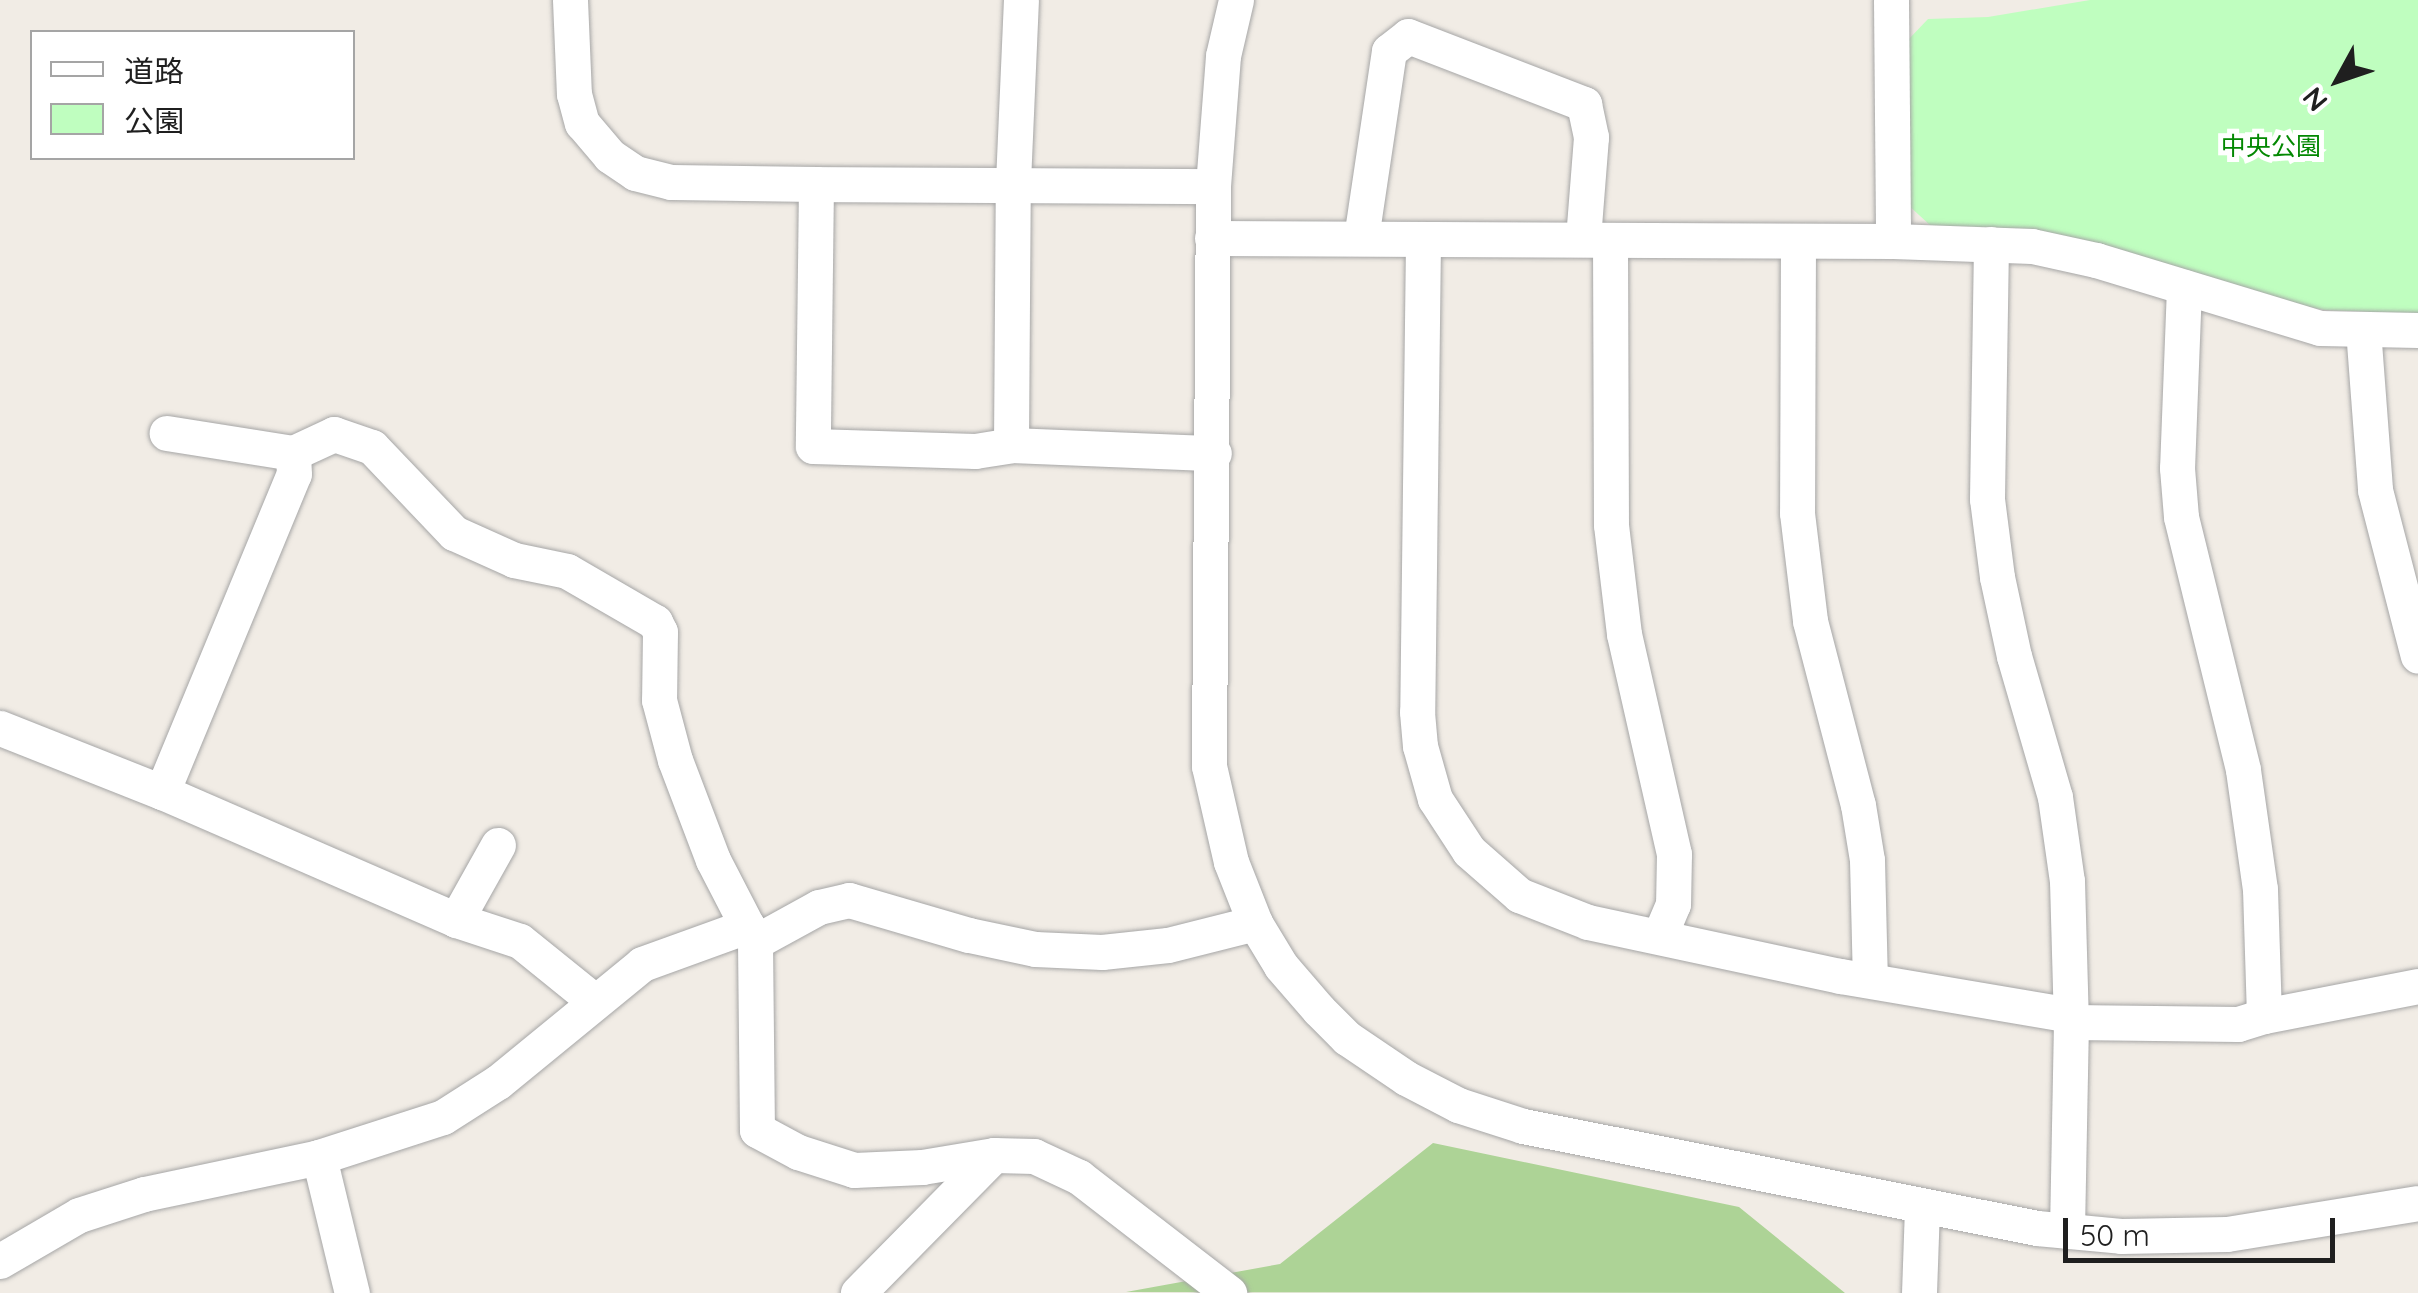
<!DOCTYPE html>
<meta charset="utf-8">
<style>
body{margin:0}
#map{position:relative;width:2418px;height:1293px;overflow:hidden;background:#f1ece5;font-family:Quicksand,"Noto Sans JP",sans-serif}
div>[style]{position:absolute}
[style*='--x']{left:calc(var(--x)*1px);top:calc(var(--y)*1px);width:calc(var(--w)*1px);rotate:calc(var(--a)*1deg)}
.forest>*{inset:0;background:#add396}
.park>*{inset:0;background:#bffebf}
.roads{filter:drop-shadow(0 0 2px #a6a6a6) drop-shadow(0 0 2px #a6a6a6)}
.minor>*{height:35px;margin:-17.5px;padding:0 17.5px;transform-origin:17.5px;border-radius:17.5px;background:#fff}
span{translate:-50% -50%;white-space:nowrap;text-align:center;line-height:1.15;-webkit-text-stroke:10px #fff;paint-order:stroke}
.park-label{font-size:25px;color:#038802}
.legend{position:absolute;left:30px;top:30px;width:325px;height:130px;box-sizing:border-box;background:#fff;border:2px solid #a5a5a5;margin:0;padding:12px 18px;list-style:none;font-size:30px;color:#1f1f1f}
.legend li{display:flex;align-items:center;gap:20px;height:50px}
.legend b{width:50px;border:2px solid #a5a5a5}
.north{position:absolute;left:2288px;top:30px;width:100px;height:100px;-webkit-text-stroke:8px #fff;paint-order:stroke;rotate:230deg;font-size:28px;font-weight:700;line-height:40px;text-align:center;color:#1f1f1f}
.north::after{content:'';display:block;margin:auto;width:35px;height:45px;background:#1f1f1f;clip-path:polygon(50% 0,100% 100%,50% 72%,0 100%)}
.scale{position:absolute;left:2063px;top:1218px;width:272px;height:45px;box-sizing:border-box;border:5px solid #1f1f1f;border-top:0;padding-left:12px;font-size:30px;line-height:35px;white-space:nowrap;color:#1f1f1f;-webkit-text-stroke:8px #fff;paint-order:stroke}
</style>
<div id="map">
<div class="forest">
<div style="clip-path:polygon(1433px 1143px,1739px 1207px,1845px 1293px,1126px 1292px,1280px 1264px)"></div>
</div>
<div class="park">
<div style="clip-path:polygon(2090px 0,2418px 0,2418px 314px,2324px 310px,1931px 226px,1907px 204px,1907px 41px,1928px 19px,1988px 17px)"></div>
</div>
<div class="roads">
<div class="minor">
<div style="--x:570;--y:0;--w:94;--a:87.6"></div>
<div style="--x:574;--y:94;--w:30;--a:75"></div>
<div style="--x:582;--y:123;--w:43;--a:49.7"></div>
<div style="--x:610;--y:156;--w:30;--a:34"></div>
<div style="--x:635;--y:173;--w:37;--a:14"></div>
<div style="--x:671;--y:182;--w:145;--a:0.8"></div>
<div style="--x:816;--y:184;--w:262;--a:90.7"></div>
<div style="--x:813;--y:446;--w:162;--a:1.8"></div>
<div style="--x:975;--y:451;--w:36;--a:-9"></div>
<div style="--x:1011;--y:445;--w:203;--a:2.3"></div>
<div style="--x:1236;--y:0;--w:57;--a:103.1"></div>
<div style="--x:1223;--y:56;--w:130;--a:94.4"></div>
<div style="--x:1213;--y:186;--w:580;--a:90.4"></div>
<div style="--x:1209;--y:766;--w:98;--a:77.1"></div>
<div style="--x:1231;--y:862;--w:66;--a:68.5"></div>
<div style="--x:1255;--y:923;--w:50;--a:58.8"></div>
<div style="--x:1281;--y:966;--w:58;--a:49.2"></div>
<div style="--x:1319;--y:1010;--w:40;--a:45"></div>
<div style="--x:1347;--y:1038;--w:71;--a:34.1"></div>
<div style="--x:1406;--y:1078;--w:59;--a:27.4"></div>
<div style="--x:1458;--y:1105;--w:68;--a:17.9"></div>
<div style="--x:1523;--y:1126;--w:524;--a:11.22"></div>
<div style="--x:2037;--y:1228;--w:84;--a:5.4"></div>
<div style="--x:2121;--y:1236;--w:106;--a:-1.1"></div>
<div style="--x:2227;--y:1234;--w:193;--a:-9.2"></div>
<div style="--x:1891;--y:0;--w:241;--a:89.5"></div>
<div style="--x:816;--y:184;--w:397;--a:0.3"></div>
<div style="--x:1212;--y:238;--w:681;--a:0.25"></div>
<div style="--x:1893;--y:241;--w:139;--a:2.1"></div>
<div style="--x:2032;--y:246;--w:66;--a:12.3"></div>
<div style="--x:2096;--y:260;--w:234;--a:16.9"></div>
<div style="--x:2320;--y:328;--w:98;--a:1.2"></div>
<div style="--x:1361;--y:238;--w:189;--a:-81.5"></div>
<div style="--x:1389;--y:51;--w:24;--a:-38"></div>
<div style="--x:1408;--y:36;--w:189;--a:21.1"></div>
<div style="--x:1584;--y:104;--w:34;--a:78"></div>
<div style="--x:1591;--y:137;--w:102;--a:94.5"></div>
<div style="--x:1610;--y:240;--w:285;--a:89.8"></div>
<div style="--x:1611;--y:525;--w:110;--a:83.2"></div>
<div style="--x:1624;--y:634;--w:226;--a:77.2"></div>
<div style="--x:1674;--y:854;--w:50;--a:91.1"></div>
<div style="--x:1673;--y:904;--w:34;--a:113"></div>
<div style="--x:1423;--y:241;--w:471;--a:90.7"></div>
<div style="--x:1417;--y:712;--w:34;--a:85"></div>
<div style="--x:1420;--y:746;--w:55;--a:74.2"></div>
<div style="--x:1435;--y:799;--w:62;--a:56.8"></div>
<div style="--x:1469;--y:851;--w:67;--a:41.3"></div>
<div style="--x:1519;--y:895;--w:74;--a:21.4"></div>
<div style="--x:1588;--y:922;--w:258;--a:12.1"></div>
<div style="--x:1840;--y:976;--w:233;--a:9.6"></div>
<div style="--x:1798;--y:243;--w:270;--a:90.2"></div>
<div style="--x:1797;--y:513;--w:109;--a:83.1"></div>
<div style="--x:1810;--y:621;--w:190;--a:75.4"></div>
<div style="--x:1858;--y:805;--w:56;--a:80.7"></div>
<div style="--x:1867;--y:860;--w:120;--a:88.6"></div>
<div style="--x:1991;--y:244;--w:255;--a:90.9"></div>
<div style="--x:1987;--y:499;--w:79;--a:82.7"></div>
<div style="--x:1997;--y:577;--w:81;--a:77.9"></div>
<div style="--x:2014;--y:656;--w:147;--a:73.8"></div>
<div style="--x:2055;--y:797;--w:85;--a:81.9"></div>
<div style="--x:2067;--y:881;--w:141;--a:88.4"></div>
<div style="--x:2071;--y:1022;--w:209;--a:91.1"></div>
<div style="--x:2184;--y:287;--w:181;--a:92.2"></div>
<div style="--x:2177;--y:468;--w:49;--a:85.3"></div>
<div style="--x:2181;--y:517;--w:260;--a:76.2"></div>
<div style="--x:2243;--y:770;--w:120;--a:81.9"></div>
<div style="--x:2260;--y:889;--w:127;--a:88.2"></div>
<div style="--x:2264;--y:1016;--w:157;--a:-11"></div>
<div style="--x:2363;--y:329;--w:161;--a:85.7"></div>
<div style="--x:2375;--y:490;--w:171;--a:75.5"></div>
<div style="--x:1011;--y:445;--w:263;--a:-89.6"></div>
<div style="--x:1013;--y:182;--w:182;--a:-87.5"></div>
<div style="--x:293;--y:453;--w:45;--a:-24.9"></div>
<div style="--x:334;--y:434;--w:40;--a:18.9"></div>
<div style="--x:372;--y:447;--w:119;--a:46.4"></div>
<div style="--x:454;--y:533;--w:66;--a:24.2"></div>
<div style="--x:514;--y:560;--w:54;--a:11.7"></div>
<div style="--x:567;--y:571;--w:102;--a:30.1"></div>
<div style="--x:655;--y:622;--w:11;--a:63"></div>
<div style="--x:660;--y:632;--w:68;--a:90.8"></div>
<div style="--x:659;--y:700;--w:62;--a:75.1"></div>
<div style="--x:675;--y:760;--w:107;--a:69.2"></div>
<div style="--x:713;--y:860;--w:74;--a:62.7"></div>
<div style="--x:0;--y:728;--w:174;--a:21.6"></div>
<div style="--x:162;--y:792;--w:321;--a:23.5"></div>
<div style="--x:456;--y:920;--w:67;--a:18.2"></div>
<div style="--x:520;--y:941;--w:94;--a:38.9"></div>
<div style="--x:162;--y:792;--w:344;--a:-67.5"></div>
<div style="--x:294;--y:474;--w:21;--a:-93"></div>
<div style="--x:293;--y:453;--w:128;--a:-171"></div>
<div style="--x:456;--y:920;--w:86;--a:-60.8"></div>
<div style="--x:755;--y:942;--w:73;--a:-28.7"></div>
<div style="--x:819;--y:907;--w:31;--a:-13"></div>
<div style="--x:849;--y:900;--w:125;--a:16.3"></div>
<div style="--x:969;--y:935;--w:67;--a:12"></div>
<div style="--x:1035;--y:949;--w:67;--a:2.6"></div>
<div style="--x:1102;--y:952;--w:66;--a:-6.1"></div>
<div style="--x:1168;--y:945;--w:90;--a:-14.2"></div>
<div style="--x:2071;--y:1022;--w:167;--a:0.7"></div>
<div style="--x:2238;--y:1024;--w:27;--a:-17"></div>
<div style="--x:994;--y:1155;--w:40;--a:1.4"></div>
<div style="--x:1034;--y:1156;--w:50;--a:25"></div>
<div style="--x:1079;--y:1177;--w:190;--a:37.7"></div>
<div style="--x:319;--y:1157;--w:140;--a:76.4"></div>
<div style="--x:0;--y:1261;--w:91;--a:-30.2"></div>
<div style="--x:79;--y:1215;--w:68;--a:-17.9"></div>
<div style="--x:144;--y:1194;--w:179;--a:-11.9"></div>
<div style="--x:319;--y:1157;--w:130;--a:-17.9"></div>
<div style="--x:443;--y:1117;--w:65;--a:-32.5"></div>
<div style="--x:498;--y:1082;--w:186;--a:-39.3"></div>
<div style="--x:642;--y:964;--w:112;--a:-19.9"></div>
<div style="--x:747;--y:926;--w:18;--a:63"></div>
<div style="--x:755;--y:942;--w:188;--a:89.4"></div>
<div style="--x:757;--y:1130;--w:47;--a:28.2"></div>
<div style="--x:798;--y:1152;--w:59;--a:17.8"></div>
<div style="--x:854;--y:1170;--w:68;--a:-2.5"></div>
<div style="--x:922;--y:1167;--w:73;--a:-9.5"></div>
<div style="--x:994;--y:1155;--w:194;--a:134.6"></div>
<div style="--x:1919;--y:1293;--w:87;--a:-88"></div>
</div>
</div>
<div class="park-label">
<span style="left:2271px;top:146px">中央公園</span>
</div>
<ul class="legend">
<li><b style="height:12px;background:#fff"></b>道路</li>
<li><b style="height:28px;background:#bffebf"></b>公園</li>
</ul>
<div class="north">N</div>
<div class="scale">50 m</div>
</div>
